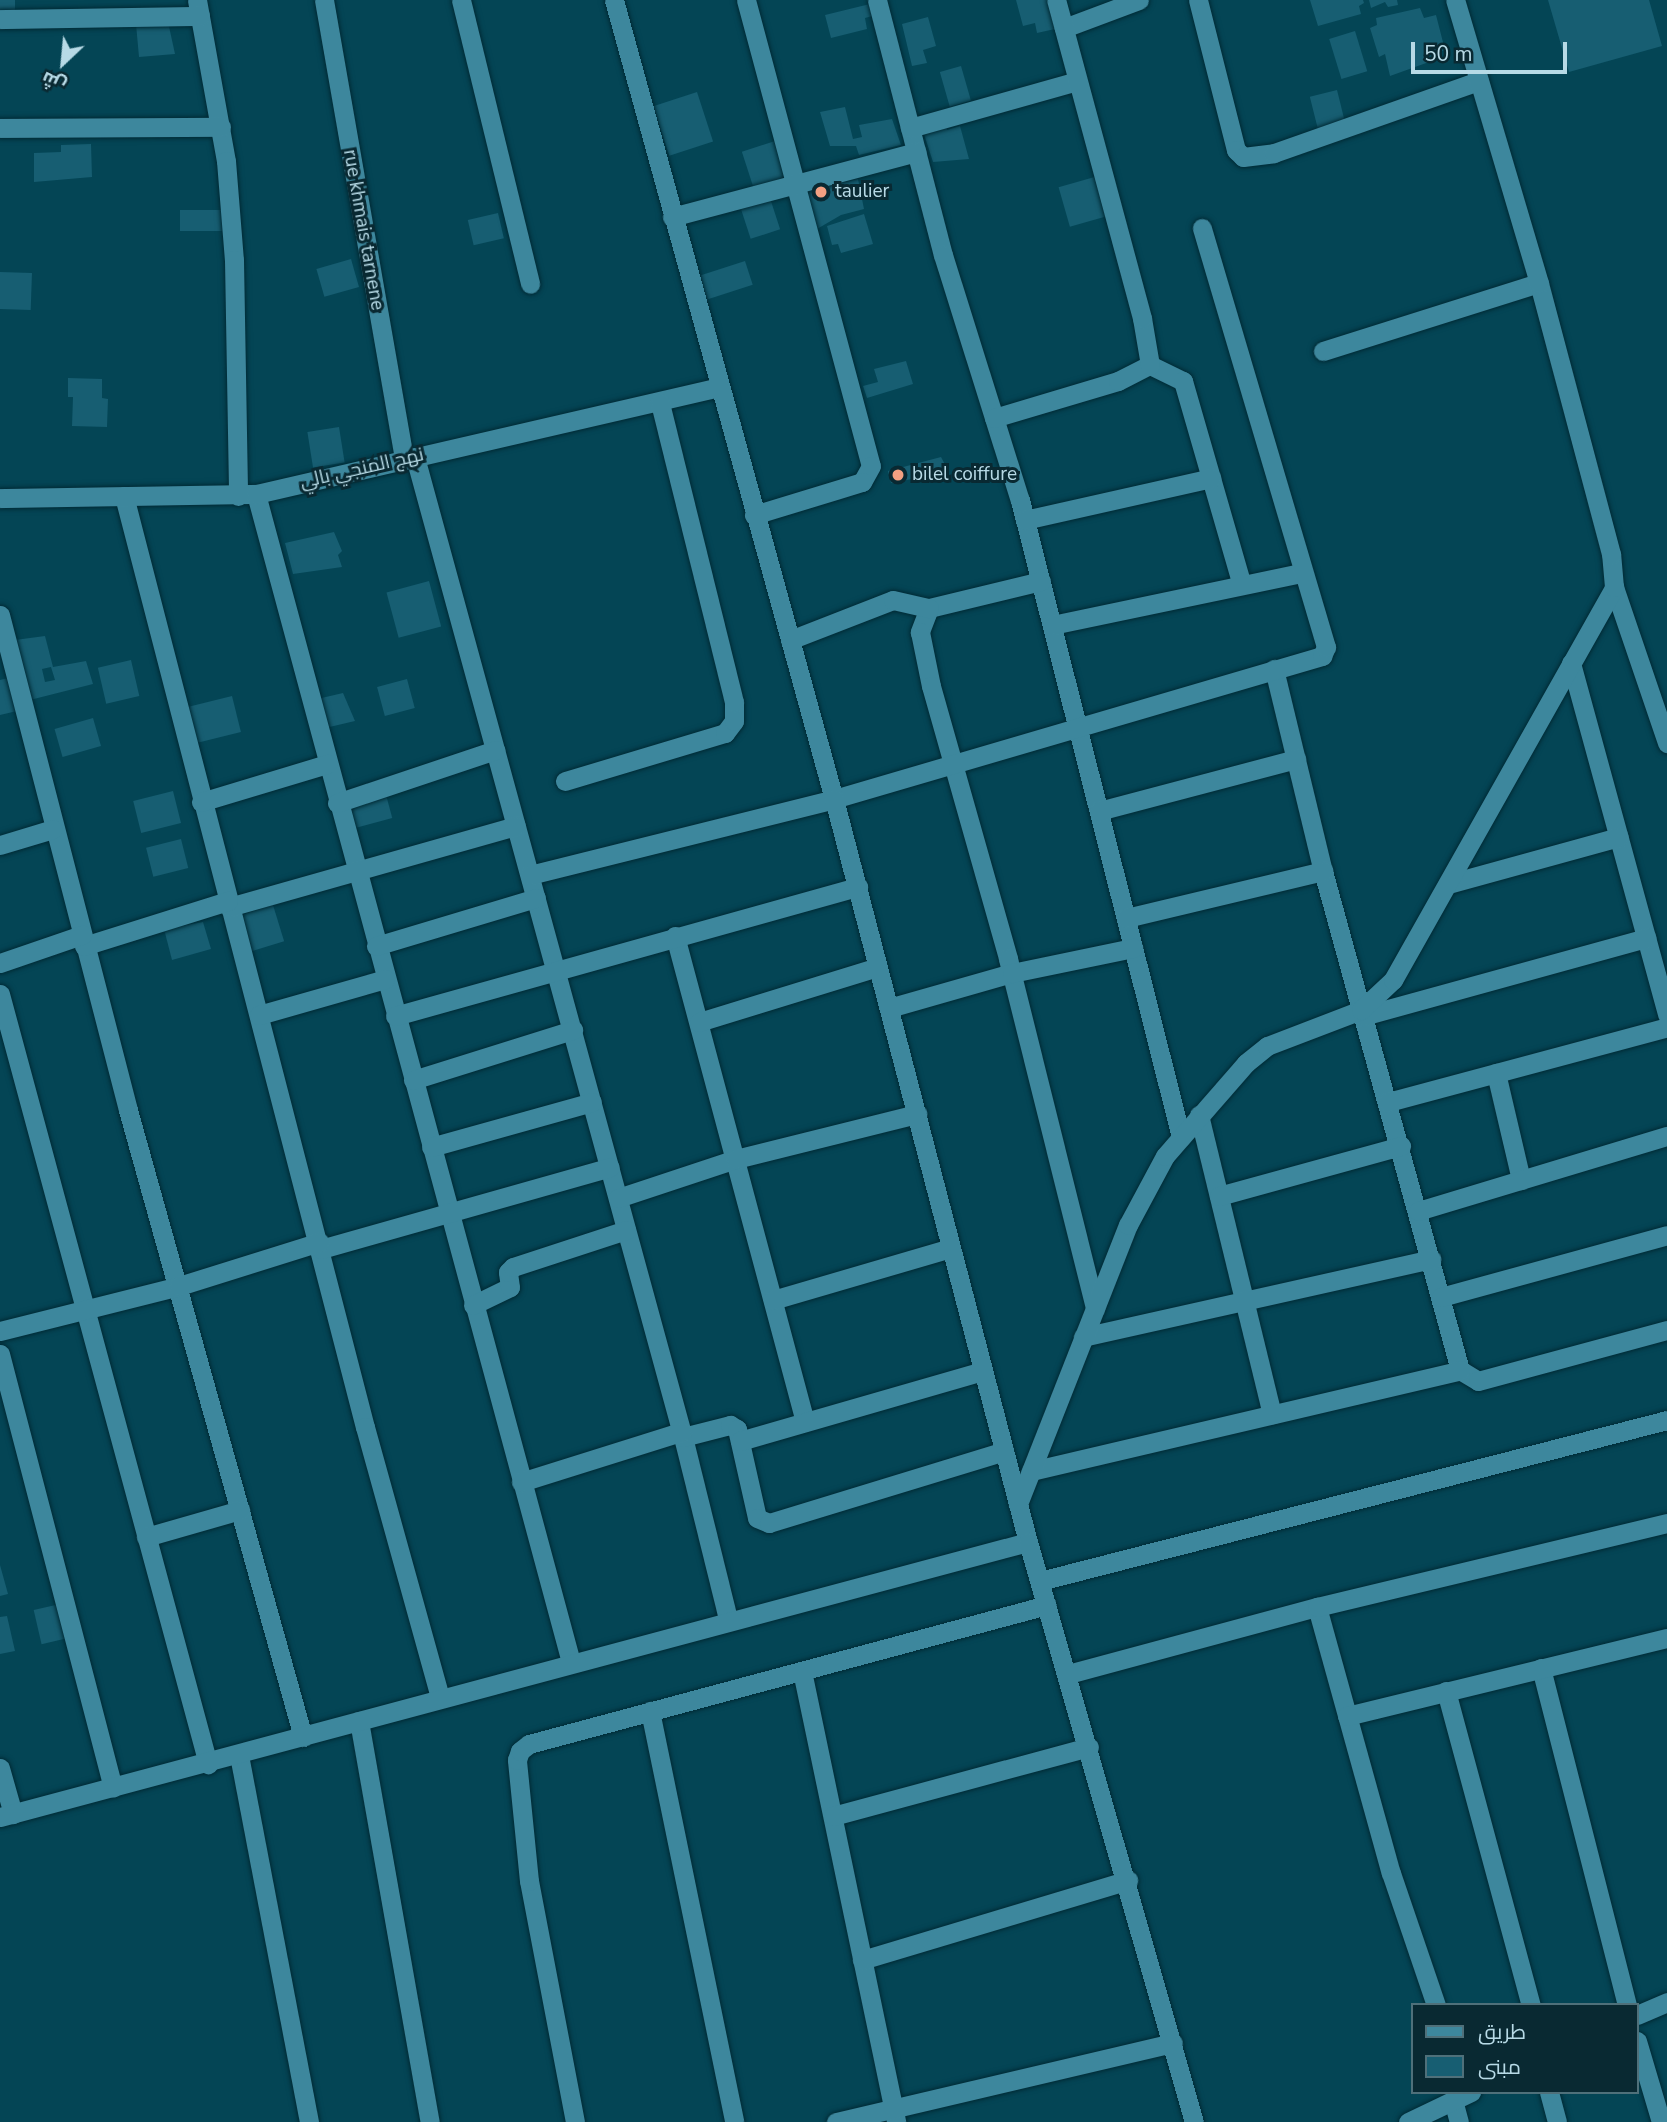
<!DOCTYPE html>
<meta charset="utf-8">
<style>
body{margin:0}
#map{position:relative;width:1667px;height:2122px;overflow:hidden;background:#044555;font-family:"Nunito Sans",Cairo,sans-serif}
div>[style]{position:absolute}
[style*='--x']{left:calc(var(--x)*1px);top:calc(var(--y)*1px);width:calc(var(--w)*1px);rotate:calc(var(--a)*1deg)}
.building>*{inset:0;background:#175e72;transform-origin:0 0}
.roads{filter:drop-shadow(0 0 2px #002a35) drop-shadow(0 0 2px #002a35)}
.minor>*{height:19px;margin:-9.5px;padding:0 9.5px;transform-origin:9.5px;border-radius:9.5px;background:#3d879d}
.tertiary>*{height:19px;margin:-9.5px;padding:0 9.5px;transform-origin:9.5px;border-radius:9.5px;background:#3d879d}
.dots>*{width:19px;height:19px;translate:-50% -50%;box-sizing:border-box;border:4px solid #092932;border-radius:50%}
span{translate:-50% -50%;white-space:nowrap;text-align:center;line-height:1.15;-webkit-text-stroke:6px #092932;paint-order:stroke}
.poi-label{font-size:19px;color:#b7dae6}
.left{translate:0 -50%;text-align:left}
.street-label{font-size:19px;color:#b7dae6}
.legend{position:absolute;left:1411px;top:2003px;width:228px;height:91px;box-sizing:border-box;background:#092932;border:2px solid #4f707a;margin:0;padding:9px 12px;list-style:none;font-size:21px;color:#b7dae6}
.legend li{display:flex;align-items:center;gap:14px;height:35px}
.legend b{width:35px;border:2px solid #4f707a}
.north{position:absolute;left:28px;top:28px;width:70px;height:70px;-webkit-text-stroke:5px #092932;paint-order:stroke;rotate:206deg;font-size:19px;font-weight:700;line-height:28px;text-align:center;color:#b7dae6}
.north::after{content:'';display:block;margin:auto;width:24px;height:32px;background:#b7dae6;clip-path:polygon(50% 0,100% 100%,50% 72%,0 100%)}
.scale{position:absolute;left:1411px;top:42px;width:156px;height:32px;box-sizing:border-box;border:4px solid #b7dae6;border-top:0;padding-left:9px;font-size:21px;line-height:24px;white-space:nowrap;color:#b7dae6;-webkit-text-stroke:5px #092932;paint-order:stroke}
</style>
<div id="map">
<div class="building">
<div style="left:0;top:0;width:15px;height:12px"></div>
<div style="clip-path:polygon(1016px 0,1048px 0,1055px 29px,1037px 33px,1035px 23px,1023px 26px)"></div>
<div style="clip-path:polygon(1310px 0,1363px 0,1364px 3px,1359px 6px,1361px 14px,1318px 26px)"></div>
<div style="clip-path:polygon(1369px 0,1397px 0,1398px 5px,1388px 7px,1385px 2px,1371px 8px)"></div>
<div style="clip-path:polygon(1548px 0,1649px 0,1662px 46px,1569px 72px)"></div>
<div style="clip-path:polygon(874px 3px,876px 15px,865px 18px,867px 29px,831px 38px,825px 15px)"></div>
<div style="clip-path:polygon(1420px 8px,1424px 18px,1436px 15px,1445px 50px,1429px 55px,1429px 62px,1390px 76px,1385px 54px,1379px 57px,1370px 28px,1377px 25px,1376px 18px)"></div>
<div style="clip-path:polygon(928px 17px,936px 46px,923px 50px,927px 63px,912px 66px,902px 24px)"></div>
<div style="clip-path:polygon(168px 22px,175px 54px,139px 57px,136px 24px)"></div>
<div style="left:1355px;top:31px;width:42px;height:27px;rotate:73deg"></div>
<div style="left:961px;top:66px;width:36px;height:22px;rotate:74deg"></div>
<div style="left:1337px;top:90px;width:37px;height:28px;rotate:76deg"></div>
<div style="left:697px;top:92px;width:52px;height:46px;rotate:72deg"></div>
<div style="clip-path:polygon(845px 107px,853px 139px,862px 137px,859px 125px,892px 119px,901px 145px,859px 155px,856px 146px,830px 146px,820px 112px)"></div>
<div style="clip-path:polygon(945px 123px,947px 130px,960px 126px,969px 159px,933px 162px,922px 128px)"></div>
<div style="left:778px;top:140px;width:38px;height:38px;rotate:72deg"></div>
<div style="clip-path:polygon(91px 144px,92px 177px,34px 182px,34px 153px,61px 152px,61px 145px)"></div>
<div style="left:1098px;top:176px;width:41px;height:41px;rotate:74deg"></div>
<div style="clip-path:polygon(858px 179px,864px 209px,841px 215px,817px 229px,805px 191px)"></div>
<div style="left:769px;top:195px;width:36px;height:31px;rotate:72deg"></div>
<div style="left:224px;top:210px;width:21px;height:44px;rotate:90deg"></div>
<div style="left:498px;top:213px;width:26px;height:31px;rotate:77deg"></div>
<div style="clip-path:polygon(864px 214px,873px 244px,841px 253px,838px 244px,832px 245px,827px 226px)"></div>
<div style="left:351px;top:259px;width:29px;height:36px;rotate:74deg"></div>
<div style="left:745px;top:261px;width:25px;height:52px;rotate:72deg"></div>
<div style="left:0;top:272px;width:32px;height:37px;rotate:2deg"></div>
<div style="clip-path:polygon(906px 361px,913px 384px,867px 398px,863px 386px,878px 382px,874px 369px)"></div>
<div style="clip-path:polygon(68px 378px,102px 379px,102px 398px,108px 399px,107px 427px,72px 426px,73px 397px,68px 397px)"></div>
<div style="left:339px;top:427px;width:36px;height:32px;rotate:81deg"></div>
<div style="clip-path:polygon(941px 457px,949px 472px,891px 483px,888px 471px)"></div>
<div style="clip-path:polygon(334px 532px,342px 551px,338px 555px,342px 567px,293px 574px,285px 543px)"></div>
<div style="left:429px;top:581px;width:47px;height:44px;rotate:75deg"></div>
<div style="clip-path:polygon(evenodd,45px 636px,53px 667px,86px 661px,93px 684px,26px 701px,15px 640px,45px 636px,51px 667px,55px 680px,45px 682px,42px 669px,51px 667px)"></div>
<div style="left:131px;top:660px;width:37px;height:34px;rotate:77deg"></div>
<div style="clip-path:polygon(8px 678px,17px 711px,0 715px,0 680px)"></div>
<div style="left:407px;top:679px;width:30px;height:31px;rotate:75deg"></div>
<div style="clip-path:polygon(343px 693px,355px 721px,321px 729px,313px 700px)"></div>
<div style="left:232px;top:696px;width:37px;height:51px;rotate:76deg"></div>
<div style="left:93px;top:718px;width:29px;height:40px;rotate:74deg"></div>
<div style="left:173px;top:791px;width:33px;height:41px;rotate:76deg"></div>
<div style="left:385px;top:791px;width:28px;height:43px;rotate:75deg"></div>
<div style="left:181px;top:839px;width:30px;height:36px;rotate:76deg"></div>
<div style="left:273px;top:905px;width:38px;height:34px;rotate:73deg"></div>
<div style="clip-path:polygon(203px 922px,211px 949px,172px 960px,164px 929px)"></div>
<div style="clip-path:polygon(0 1565px,8px 1594px,0 1596px)"></div>
<div style="left:60px;top:1604px;width:35px;height:27px;rotate:77deg"></div>
<div style="clip-path:polygon(7px 1616px,15px 1651px,0 1654px,0 1617px)"></div>
</div>
<div class="roads">
<div class="minor">
<div style="--x:197;--y:0;--w:164;--a:79.8"></div>
<div style="--x:226;--y:161;--w:99;--a:85.4"></div>
<div style="--x:234;--y:260;--w:236;--a:89"></div>
<div style="--x:324;--y:0;--w:467;--a:80.1"></div>
<div style="--x:461;--y:0;--w:292;--a:76.3"></div>
<div style="--x:746;--y:0;--w:482;--a:75"></div>
<div style="--x:871;--y:466;--w:18;--a:119"></div>
<div style="--x:862;--y:482;--w:113;--a:163"></div>
<div style="--x:877;--y:0;--w:263;--a:75.5"></div>
<div style="--x:943;--y:255;--w:257;--a:72.6"></div>
<div style="--x:1020;--y:500;--w:657;--a:75.82"></div>
<div style="--x:1198;--y:0;--w:155;--a:75.8"></div>
<div style="--x:1236;--y:150;--w:10;--a:45"></div>
<div style="--x:1243;--y:157;--w:31;--a:-7"></div>
<div style="--x:1274;--y:153;--w:217;--a:-19.4"></div>
<div style="--x:0;--y:19;--w:200;--a:-0.9"></div>
<div style="--x:1064;--y:28;--w:80;--a:-20.5"></div>
<div style="--x:0;--y:128;--w:221;--a:-0.3"></div>
<div style="--x:910;--y:128;--w:173;--a:-15.7"></div>
<div style="--x:672;--y:217;--w:253;--a:-14.9"></div>
<div style="--x:1323;--y:351;--w:226;--a:-17.5"></div>
<div style="--x:1150;--y:365;--w:37;--a:26"></div>
<div style="--x:1183;--y:381;--w:212;--a:73.9"></div>
<div style="--x:994;--y:418;--w:129;--a:-16.6"></div>
<div style="--x:1118;--y:381;--w:36;--a:-27"></div>
<div style="--x:1150;--y:365;--w:48;--a:-99.7"></div>
<div style="--x:1142;--y:318;--w:329;--a:-105.1"></div>
<div style="--x:415;--y:457;--w:1016;--a:74.71"></div>
<div style="--x:683;--y:1437;--w:187;--a:76.1"></div>
<div style="--x:256;--y:494;--w:1210;--a:74.91"></div>
<div style="--x:124;--y:496;--w:962;--a:75.49"></div>
<div style="--x:365;--y:1427;--w:281;--a:74.5"></div>
<div style="--x:0;--y:498;--w:256;--a:-0.9"></div>
<div style="--x:256;--y:494;--w:474;--a:-13"></div>
<div style="--x:1025;--y:520;--w:191;--a:-12.7"></div>
<div style="--x:1041;--y:581;--w:115;--a:166.4"></div>
<div style="--x:929;--y:608;--w:26;--a:111"></div>
<div style="--x:920;--y:632;--w:55;--a:78.5"></div>
<div style="--x:931;--y:686;--w:284;--a:74.2"></div>
<div style="--x:1008;--y:959;--w:360;--a:76"></div>
<div style="--x:1614;--y:587;--w:165;--a:71.2"></div>
<div style="--x:0;--y:615;--w:511;--a:75.5"></div>
<div style="--x:128;--y:1110;--w:651;--a:74.41"></div>
<div style="--x:1052;--y:625;--w:254;--a:-11.8"></div>
<div style="--x:790;--y:640;--w:110;--a:-21.2"></div>
<div style="--x:893;--y:600;--w:37;--a:13"></div>
<div style="--x:1571;--y:663;--w:365;--a:74.7"></div>
<div style="--x:1274;--y:669;--w:208;--a:76.4"></div>
<div style="--x:1323;--y:871;--w:517;--a:74.65"></div>
<div style="--x:1460;--y:1370;--w:21;--a:31"></div>
<div style="--x:1478;--y:1381;--w:196;--a:-15.1"></div>
<div style="--x:565;--y:781;--w:167;--a:-16.7"></div>
<div style="--x:725;--y:733;--w:15;--a:-53"></div>
<div style="--x:734;--y:721;--w:19;--a:-90"></div>
<div style="--x:734;--y:702;--w:308;--a:-103.9"></div>
<div style="--x:201;--y:802;--w:132;--a:-16.8"></div>
<div style="--x:337;--y:803;--w:167;--a:-18.5"></div>
<div style="--x:1099;--y:811;--w:204;--a:-14.8"></div>
<div style="--x:0;--y:845;--w:55;--a:-16.8"></div>
<div style="--x:530;--y:875;--w:313;--a:-14"></div>
<div style="--x:834;--y:799;--w:509;--a:-16.33"></div>
<div style="--x:1322;--y:656;--w:10;--a:-66"></div>
<div style="--x:1326;--y:647;--w:437;--a:-106.5"></div>
<div style="--x:1448;--y:884;--w:177;--a:-15.4"></div>
<div style="--x:229;--y:907;--w:298;--a:-15.8"></div>
<div style="--x:1126;--y:918;--w:203;--a:-13.4"></div>
<div style="--x:675;--y:936;--w:503;--a:75.02"></div>
<div style="--x:84;--y:946;--w:151;--a:-17.4"></div>
<div style="--x:376;--y:946;--w:167;--a:-16.7"></div>
<div style="--x:0;--y:963;--w:87;--a:-18.9"></div>
<div style="--x:0;--y:994;--w:798;--a:74.88"></div>
<div style="--x:889;--y:1008;--w:128;--a:-15.9"></div>
<div style="--x:1012;--y:973;--w:124;--a:-11.7"></div>
<div style="--x:259;--y:1015;--w:131;--a:-15.9"></div>
<div style="--x:395;--y:1016;--w:481;--a:-15.6"></div>
<div style="--x:1363;--y:1016;--w:294;--a:-15.4"></div>
<div style="--x:699;--y:1022;--w:187;--a:-17.1"></div>
<div style="--x:1496;--y:1073;--w:110;--a:76.8"></div>
<div style="--x:413;--y:1080;--w:168;--a:-17.4"></div>
<div style="--x:1388;--y:1102;--w:289;--a:-15"></div>
<div style="--x:1199;--y:1115;--w:308;--a:76.3"></div>
<div style="--x:431;--y:1147;--w:167;--a:-15.6"></div>
<div style="--x:1219;--y:1196;--w:189;--a:-15.4"></div>
<div style="--x:618;--y:1198;--w:124;--a:-18.3"></div>
<div style="--x:736;--y:1159;--w:187;--a:-14"></div>
<div style="--x:1418;--y:1211;--w:260;--a:-16.8"></div>
<div style="--x:321;--y:1249;--w:300;--a:-15.8"></div>
<div style="--x:1441;--y:1297;--w:234;--a:-15.3"></div>
<div style="--x:773;--y:1300;--w:185;--a:-16.3"></div>
<div style="--x:473;--y:1305;--w:41;--a:-25.9"></div>
<div style="--x:510;--y:1287;--w:15;--a:-98"></div>
<div style="--x:508;--y:1272;--w:7;--a:-45"></div>
<div style="--x:513;--y:1267;--w:119;--a:-18.1"></div>
<div style="--x:0;--y:1331;--w:185;--a:-14.1"></div>
<div style="--x:179;--y:1286;--w:147;--a:-17.4"></div>
<div style="--x:1083;--y:1337;--w:357;--a:-12.6"></div>
<div style="--x:0;--y:1354;--w:448;--a:75.4"></div>
<div style="--x:683;--y:1437;--w:49;--a:-14.3"></div>
<div style="--x:730;--y:1425;--w:8;--a:30"></div>
<div style="--x:737;--y:1429;--w:91;--a:77.3"></div>
<div style="--x:757;--y:1518;--w:13;--a:23"></div>
<div style="--x:769;--y:1523;--w:246;--a:-17"></div>
<div style="--x:740;--y:1441;--w:253;--a:-16.1"></div>
<div style="--x:1031;--y:1471;--w:441;--a:-13.2"></div>
<div style="--x:521;--y:1482;--w:168;--a:-17.4"></div>
<div style="--x:1018;--y:1504;--w:300;--a:-68.5"></div>
<div style="--x:1128;--y:1225;--w:78;--a:-61.8"></div>
<div style="--x:1165;--y:1156;--w:123;--a:-48.9"></div>
<div style="--x:1246;--y:1063;--w:27;--a:-39"></div>
<div style="--x:1267;--y:1046;--w:101;--a:-21"></div>
<div style="--x:1361;--y:1010;--w:44;--a:-43.2"></div>
<div style="--x:1393;--y:980;--w:451;--a:-60.6"></div>
<div style="--x:1614;--y:587;--w:33;--a:-95"></div>
<div style="--x:1611;--y:554;--w:280;--a:-104.9"></div>
<div style="--x:1539;--y:283;--w:295;--a:-106.5"></div>
<div style="--x:146;--y:1537;--w:98;--a:-16"></div>
<div style="--x:1040;--y:1581;--w:647;--a:-14.4"></div>
<div style="--x:1317;--y:1607;--w:276;--a:74.5"></div>
<div style="--x:1391;--y:1873;--w:139;--a:71.2"></div>
<div style="--x:1541;--y:1668;--w:348;--a:75.7"></div>
<div style="--x:802;--y:1671;--w:461;--a:78.2"></div>
<div style="--x:1068;--y:1674;--w:258;--a:-15.1"></div>
<div style="--x:1317;--y:1607;--w:360;--a:-13.5"></div>
<div style="--x:1446;--y:1691;--w:325;--a:74.9"></div>
<div style="--x:650;--y:1711;--w:419;--a:78.4"></div>
<div style="--x:1347;--y:1716;--w:329;--a:-13.7"></div>
<div style="--x:359;--y:1721;--w:407;--a:80"></div>
<div style="--x:239;--y:1755;--w:374;--a:79.2"></div>
<div style="--x:0;--y:1768;--w:48;--a:74.2"></div>
<div style="--x:833;--y:1816;--w:265;--a:-15.1"></div>
<div style="--x:0;--y:1817;--w:1064;--a:-14.98"></div>
<div style="--x:862;--y:1960;--w:278;--a:-16.7"></div>
<div style="--x:1637;--y:2015;--w:33;--a:-23"></div>
<div style="--x:1637;--y:2041;--w:84;--a:73.5"></div>
<div style="--x:1549;--y:2092;--w:31;--a:75"></div>
<div style="--x:1453;--y:2100;--w:23;--a:75"></div>
<div style="--x:575;--y:2122;--w:245;--a:-100.8"></div>
<div style="--x:529;--y:1881;--w:122;--a:-95.7"></div>
<div style="--x:517;--y:1760;--w:9;--a:-72"></div>
<div style="--x:520;--y:1751;--w:11;--a:-38"></div>
<div style="--x:529;--y:1744;--w:536;--a:-15.02"></div>
<div style="--x:836;--y:2122;--w:346;--a:-13.2"></div>
<div style="--x:1408;--y:2122;--w:70;--a:-25.5"></div>
</div>
<div class="tertiary">
<div style="--x:614;--y:0;--w:829;--a:74.61"></div>
<div style="--x:834;--y:799;--w:768;--a:75.37"></div>
<div style="--x:1028;--y:1542;--w:603;--a:74.03"></div>
</div>
</div>
<div class="dots">
<div style="left:821px;top:192px;background:#f3a082"></div>
<div style="left:898px;top:475px;background:#f3a082"></div>
</div>
<div class="poi-label">
<span class="left" style="left:835px;top:192px">taulier</span>
<span class="left" style="left:912px;top:475px">bilel coiffure</span>
</div>
<div class="street-label">
<span style="left:363px;top:230px;rotate:80deg">rue khmais tarnene</span>
<span style="left:362px;top:469px;rotate:-13deg">نهج المنجي بالي</span>
</div>
<ul class="legend">
<li><b style="height:9px;background:#3d879d"></b>طريق</li>
<li><b style="height:19px;background:#175e72"></b>مبنى</li>
</ul>
<div class="north">ش</div>
<div class="scale">50 m</div>
</div>
